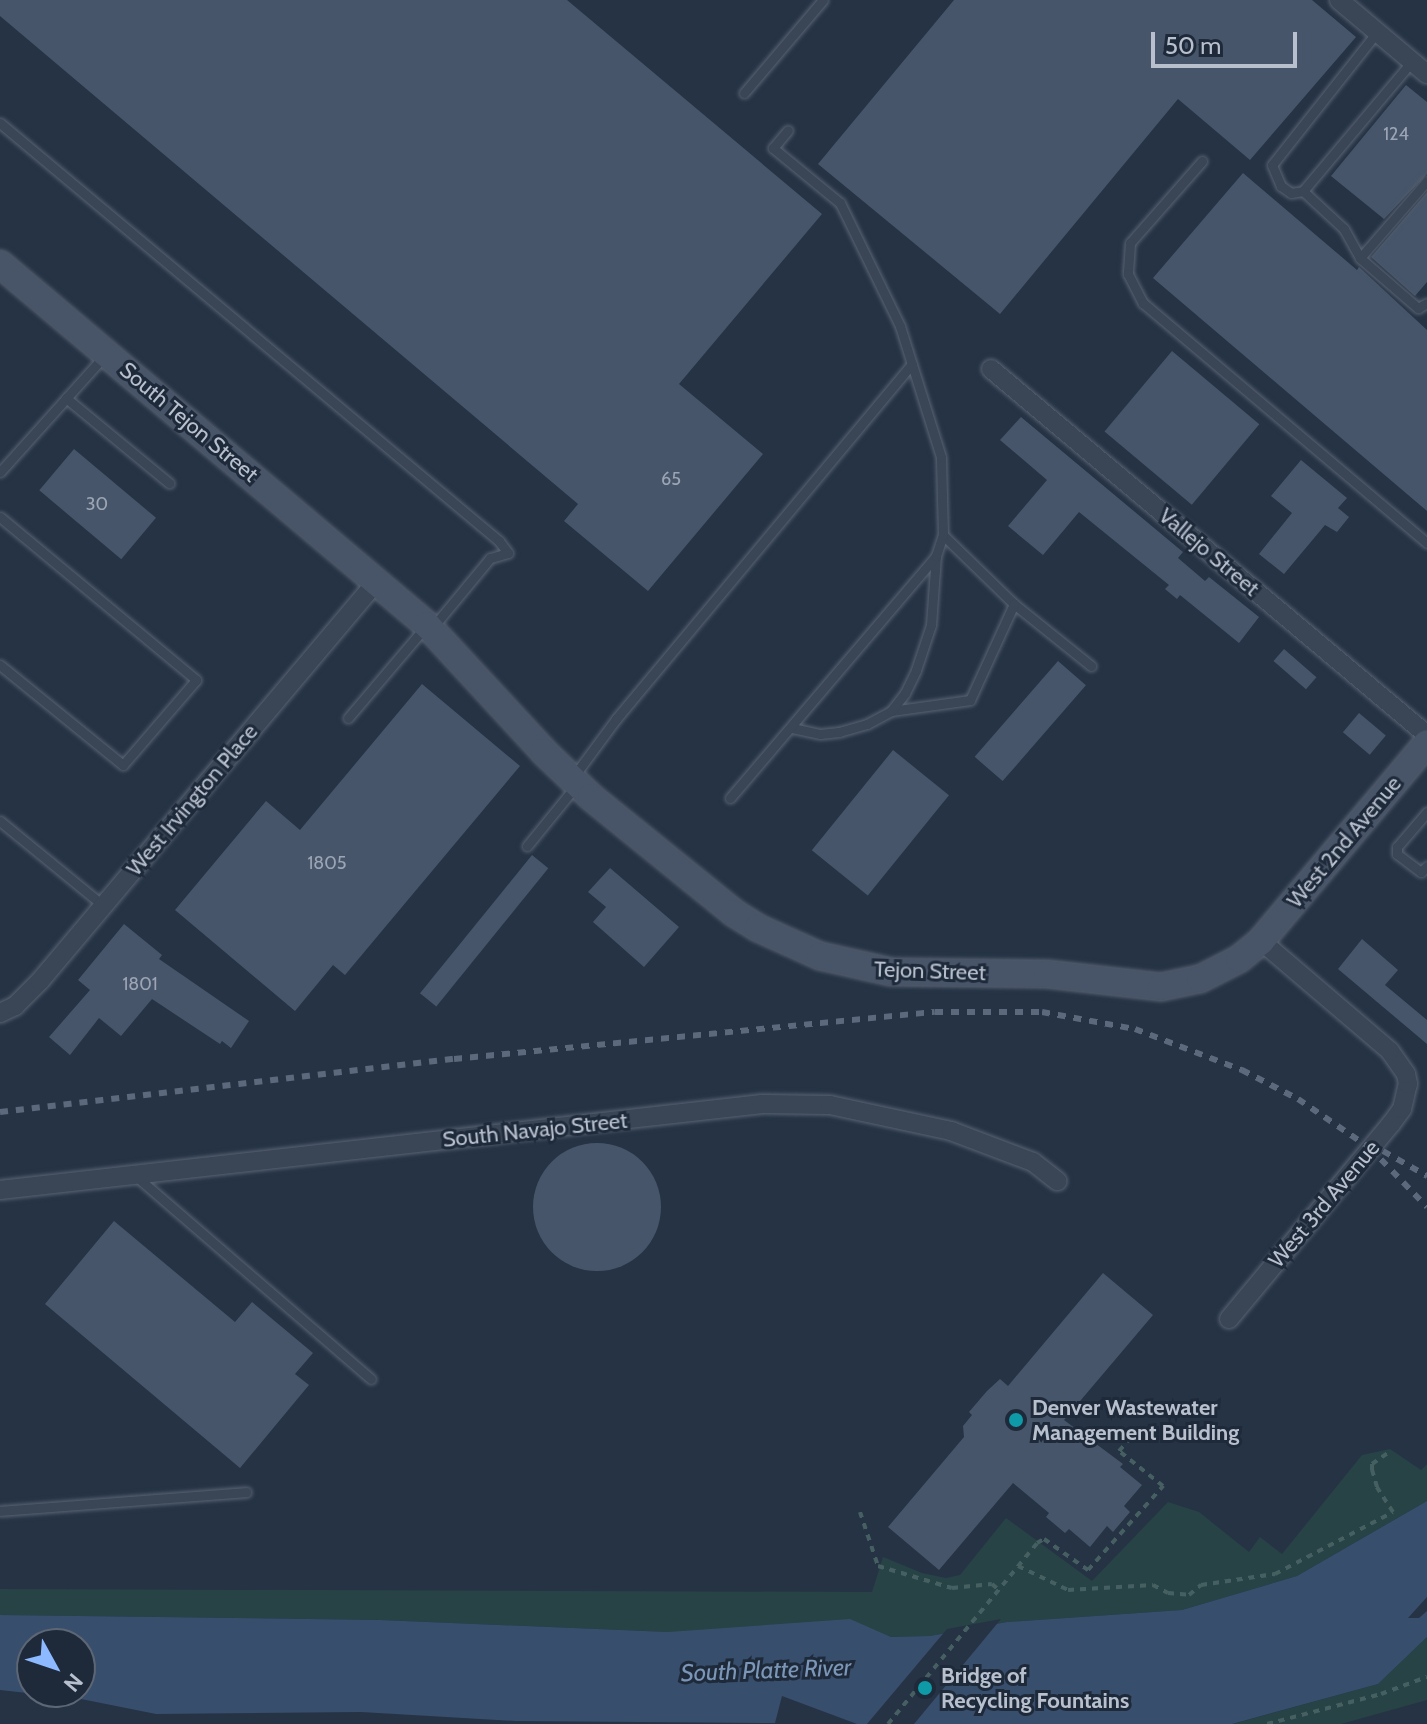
<!DOCTYPE html>
<style>
body{margin:0}
#map{position:relative;width:1427px;height:1724px;overflow:hidden;background:#253345;font-family:Cabin,sans-serif}
div>[style]{position:absolute}
[style*='--x']{left:calc(var(--x)*1px);top:calc(var(--y)*1px);width:calc(var(--w)*1px);rotate:calc(var(--a)*1deg)}
.green>*{inset:0;background:#274346}
.water>*{inset:0;background:#384e6d}
.pier>*{inset:0;background:#253345}
.building>*{inset:0;background:#47556a;transform-origin:0 0}
.round{border-radius:50%}
.path>*{height:4px;margin-top:-2px;transform-origin:0;background:repeating-linear-gradient(90deg,#466062 0 6px,transparent 0 12px)}
.roads{filter:drop-shadow(0 0 2px #596372) drop-shadow(0 0 2px #596372)}
.lane>*{height:9px;margin:-4.5px;padding:0 4.5px;transform-origin:4.5px;border-radius:4.5px;background:#3a4555}
.street>*{height:18px;margin:-9px;padding:0 9px;transform-origin:9px;border-radius:9px;background:#3a4555}
.secondary>*{height:26px;margin:-13px;padding:0 13px;transform-origin:13px;border-radius:13px;background:#485468}
.rail>*{height:6px;margin-top:-3px;transform-origin:0;background:repeating-linear-gradient(90deg,#5c697c 0 8px,transparent 0 16px)}
.dots>*{width:22px;height:22px;translate:-50% -50%;box-sizing:border-box;border:4px solid #1e2a3a;border-radius:50%}
span{translate:-50% -50%;white-space:nowrap;text-align:center;line-height:1.15;-webkit-text-stroke:6px #1e2a3a;paint-order:stroke}
.number-label{font-size:18px;color:#9ca5b5}
.number-label span{-webkit-text-stroke-width:0}
.street-label{font-size:22px;color:#b8c0ce}
.poi-label{font-size:22px;color:#b8c0ce;font-weight:700}
.left{translate:0 -50%;text-align:left}
.water-label{font-size:24px;color:#7c96b7;font-style:italic}
.north{position:absolute;left:16px;top:1628px;width:80px;height:80px;box-sizing:border-box;background:#1e2a3a;border:2px solid #5c6675;border-radius:50%;rotate:130deg;font-size:22px;font-weight:700;line-height:32px;text-align:center;color:#b8c0ce}
.north::after{content:'';display:block;margin:auto;width:28px;height:36px;background:#8cb9ff;clip-path:polygon(50% 0,100% 100%,50% 72%,0 100%)}
.scale{position:absolute;left:1151px;top:32px;width:146px;height:36px;box-sizing:border-box;border:4px solid #b8c0ce;border-top:0;padding-left:10px;font-size:24px;line-height:28px;white-space:nowrap;color:#b8c0ce;-webkit-text-stroke:6px #1e2a3a;paint-order:stroke}
</style>
<div id="map">
<div class="green">
<div style="clip-path:polygon(1390px 1449px,1421px 1470px,1427px 1464px,1427px 1501px,1297px 1576px,1182px 1610px,1007px 1622px,930px 1636px,891px 1637px,874px 1630px,668px 1632px,380px 1620px,0 1615px,0 1589px,872px 1592px,883px 1557px,922px 1573px,946px 1578px,960px 1575px,1006px 1518px,1092px 1581px,1168px 1502px,1199px 1512px,1249px 1552px,1260px 1537px,1282px 1554px,1362px 1455px)"></div>
<div style="clip-path:polygon(1427px 1637px,1427px 1700px,1341px 1724px,1233px 1724px,1378px 1684px)"></div>
</div>
<div class="water">
<div style="clip-path:polygon(evenodd,1427px 1501px,1427px 1597px,1408px 1618px,1419px 1618px,1427px 1611px,1427px 1637px,1378px 1684px,1232px 1724px,857px 1724px,782px 1696px,775px 1723px,516px 1721px,361px 1712px,156px 1714px,81px 1699px,0 1690px,0 1615px,380px 1620px,668px 1632px,850px 1619px,891px 1637px,930px 1636px,1007px 1622px,1182px 1610px,1297px 1576px,1427px 1501px,32px 1644px,80px 1644px,80px 1692px,32px 1692px,32px 1644px)"></div>
</div>
<div class="pier">
<div style="clip-path:polygon(1001px 1619px,914px 1724px,867px 1724px,947px 1629px)"></div>
</div>
<div class="building">
<div style="clip-path:polygon(0 0,567px 0,822px 214px,679px 384px,763px 454px,648px 591px,564px 521px,578px 504px,0 16px)"></div>
<div style="clip-path:polygon(954px 0,1312px 0,1356px 37px,1250px 160px,1178px 99px,1000px 314px,818px 164px)"></div>
<div style="clip-path:polygon(1406px 85px,1427px 102px,1427px 174px,1384px 219px,1331px 176px)"></div>
<div style="clip-path:polygon(1243px 173px,1357px 270px,1359px 267px,1427px 330px,1427px 511px,1153px 278px)"></div>
<div style="clip-path:polygon(1427px 192px,1427px 282px,1415px 296px,1371px 257px)"></div>
<div style="left:1172px;top:351px;width:114px;height:105px;rotate:40deg"></div>
<div style="clip-path:polygon(1021px 417px,1183px 552px,1178px 558px,1205px 581px,1209px 577px,1259px 617px,1239px 643px,1180px 595px,1177px 599px,1165px 589px,1169px 585px,1079px 512px,1043px 555px,1008px 526px,1047px 480px,1000px 440px)"></div>
<div style="left:74px;top:449px;width:107px;height:54px;rotate:40deg"></div>
<div style="clip-path:polygon(1301px 460px,1347px 498px,1338px 508px,1349px 517px,1337px 532px,1325px 525px,1284px 574px,1259px 554px,1292px 513px,1271px 496px)"></div>
<div style="left:1284px;top:649px;width:43px;height:16px;rotate:41deg"></div>
<div style="left:1058px;top:661px;width:37px;height:127px;rotate:41deg"></div>
<div style="clip-path:polygon(422px 684px,520px 766px,345px 975px,333px 965px,295px 1011px,175px 910px,266px 801px,300px 830px)"></div>
<div style="left:1359px;top:713px;width:35px;height:25px;rotate:40deg"></div>
<div style="left:893px;top:750px;width:72px;height:129px;rotate:39deg"></div>
<div style="left:532px;top:855px;width:21px;height:178px;rotate:39deg"></div>
<div style="clip-path:polygon(610px 868px,679px 927px,644px 967px,593px 922px,606px 907px,588px 892px)"></div>
<div style="clip-path:polygon(124px 924px,162px 955px,159px 959px,249px 1021px,231px 1048px,222px 1041px,220px 1044px,152px 999px,121px 1036px,99px 1018px,70px 1055px,49px 1037px,90px 990px,78px 980px)"></div>
<div style="clip-path:polygon(1362px 939px,1398px 970px,1385px 985px,1427px 1020px,1427px 1044px,1338px 969px)"></div>
<div class="round" style="left:533px;top:1143px;width:128px;height:128px"></div>
<div style="clip-path:polygon(114px 1221px,235px 1322px,252px 1302px,313px 1353px,295px 1374px,309px 1385px,240px 1468px,45px 1304px)"></div>
<div style="clip-path:polygon(1103px 1273px,1153px 1315px,1064px 1420px,1123px 1464px,1120px 1467px,1142px 1485px,1124px 1506px,1130px 1512px,1113px 1532px,1107px 1526px,1090px 1547px,1069px 1529px,1065px 1533px,1046px 1517px,1049px 1513px,1013px 1483px,939px 1570px,888px 1527px,964px 1437px,963px 1426px,972px 1415px,969px 1412px,987px 1391px,1000px 1379px,1008px 1386px)"></div>
</div>
<div class="path">
<div style="--x:860;--y:1512;--w:57;--a:71.6"></div>
<div style="--x:878;--y:1566;--w:77;--a:16.6"></div>
<div style="--x:952;--y:1588;--w:40;--a:-5.7"></div>
<div style="--x:992;--y:1584;--w:9;--a:41"></div>
<div style="--x:1018;--y:1566;--w:55;--a:25.6"></div>
<div style="--x:1068;--y:1590;--w:85;--a:-3.4"></div>
<div style="--x:1153;--y:1585;--w:17;--a:28"></div>
<div style="--x:1168;--y:1593;--w:21;--a:5"></div>
<div style="--x:1189;--y:1595;--w:16;--a:-40"></div>
<div style="--x:1201;--y:1585;--w:75;--a:-8.5"></div>
<div style="--x:1275;--y:1574;--w:133;--a:-27.7"></div>
<div style="--x:1393;--y:1512;--w:30;--a:-123"></div>
<div style="--x:1377;--y:1487;--w:18;--a:-106"></div>
<div style="--x:1372;--y:1470;--w:6;--a:-90"></div>
<div style="--x:1372;--y:1464;--w:19;--a:-35"></div>
<div style="--x:888;--y:1724;--w:234;--a:-50.5"></div>
<div style="--x:1037;--y:1543;--w:8;--a:-30"></div>
<div style="--x:1044;--y:1539;--w:54;--a:35.2"></div>
<div style="--x:1088;--y:1570;--w:113;--a:-48.2"></div>
<div style="--x:1163;--y:1486;--w:56;--a:-141.5"></div>
<div style="--x:1119;--y:1451;--w:24;--a:-48"></div>
<div style="--x:1267;--y:1724;--w:118;--a:-14.7"></div>
<div style="--x:1381;--y:1694;--w:49;--a:-20.3"></div>
</div>
<div class="roads">
<div class="lane">
<div style="--x:1377;--y:32;--w:169;--a:128.3"></div>
<div style="--x:1272;--y:165;--w:23;--a:67"></div>
<div style="--x:1281;--y:186;--w:12;--a:35"></div>
<div style="--x:1291;--y:193;--w:12;--a:-9"></div>
<div style="--x:1303;--y:191;--w:170;--a:-50"></div>
<div style="--x:744;--y:93;--w:122;--a:-49.7"></div>
<div style="--x:0;--y:123;--w:651;--a:39.95"></div>
<div style="--x:499;--y:541;--w:15;--a:53"></div>
<div style="--x:508;--y:553;--w:19;--a:164"></div>
<div style="--x:490;--y:558;--w:89;--a:129.6"></div>
<div style="--x:1202;--y:161;--w:109;--a:131.3"></div>
<div style="--x:1130;--y:243;--w:31;--a:94"></div>
<div style="--x:1128;--y:274;--w:33;--a:63"></div>
<div style="--x:1143;--y:303;--w:372;--a:40.2"></div>
<div style="--x:1303;--y:191;--w:56;--a:42.8"></div>
<div style="--x:1344;--y:229;--w:33;--a:61"></div>
<div style="--x:1360;--y:258;--w:77;--a:40.8"></div>
<div style="--x:1418;--y:308;--w:10;--a:-29"></div>
<div style="--x:1360;--y:258;--w:102;--a:-49"></div>
<div style="--x:66;--y:398;--w:134;--a:39.5"></div>
<div style="--x:0;--y:472;--w:156;--a:-48.1"></div>
<div style="--x:0;--y:517;--w:255;--a:39.7"></div>
<div style="--x:196;--y:680;--w:112;--a:130.7"></div>
<div style="--x:123;--y:765;--w:159;--a:-140.9"></div>
<div style="--x:943;--y:535;--w:99;--a:44.2"></div>
<div style="--x:1014;--y:604;--w:99;--a:38.8"></div>
<div style="--x:891;--y:711;--w:80;--a:-7.9"></div>
<div style="--x:970;--y:700;--w:106;--a:-65.4"></div>
<div style="--x:348;--y:718;--w:121;--a:-49.7"></div>
<div style="--x:792;--y:728;--w:29;--a:12"></div>
<div style="--x:820;--y:734;--w:19;--a:-6"></div>
<div style="--x:839;--y:732;--w:29;--a:-16"></div>
<div style="--x:867;--y:724;--w:27;--a:-28"></div>
<div style="--x:891;--y:711;--w:23;--a:-52"></div>
<div style="--x:905;--y:693;--w:25;--a:-64"></div>
<div style="--x:916;--y:670;--w:47;--a:-71.6"></div>
<div style="--x:931;--y:625;--w:69;--a:-85.9"></div>
<div style="--x:574;--y:776;--w:71;--a:-53.6"></div>
<div style="--x:616;--y:719;--w:462;--a:-50.2"></div>
<div style="--x:730;--y:798;--w:318;--a:-49.6"></div>
<div style="--x:936;--y:556;--w:22;--a:-72"></div>
<div style="--x:943;--y:535;--w:78;--a:-91.5"></div>
<div style="--x:941;--y:457;--w:137;--a:-107.4"></div>
<div style="--x:900;--y:326;--w:137;--a:-116"></div>
<div style="--x:840;--y:203;--w:87;--a:-140.6"></div>
<div style="--x:773;--y:148;--w:23;--a:-50"></div>
<div style="--x:1427;--y:812;--w:46;--a:130.6"></div>
<div style="--x:1397;--y:847;--w:7;--a:90"></div>
<div style="--x:1397;--y:854;--w:30;--a:37"></div>
<div style="--x:1421;--y:872;--w:8;--a:-45"></div>
<div style="--x:0;--y:821;--w:134;--a:39.3"></div>
<div style="--x:527;--y:846;--w:76;--a:-50.9"></div>
<div style="--x:137;--y:1177;--w:309;--a:40.8"></div>
<div style="--x:0;--y:1511;--w:247;--a:-4.4"></div>
</div>
<div class="street">
<div style="--x:1339;--y:0;--w:115;--a:40.1"></div>
<div style="--x:991;--y:369;--w:569;--a:40.01"></div>
<div style="--x:0;--y:1013;--w:17;--a:-25"></div>
<div style="--x:15;--y:1006;--w:35;--a:-45"></div>
<div style="--x:40;--y:981;--w:523;--a:-49.89"></div>
<div style="--x:0;--y:1190;--w:767;--a:-6.44"></div>
<div style="--x:762;--y:1104;--w:68;--a:0.8"></div>
<div style="--x:830;--y:1105;--w:124;--a:12.1"></div>
<div style="--x:951;--y:1131;--w:88;--a:20.7"></div>
<div style="--x:1033;--y:1162;--w:31;--a:38"></div>
<div style="--x:1229;--y:1319;--w:254;--a:-50.3"></div>
<div style="--x:1391;--y:1124;--w:19;--a:-54"></div>
<div style="--x:1402;--y:1109;--w:26;--a:-77"></div>
<div style="--x:1408;--y:1084;--w:10;--a:-101"></div>
<div style="--x:1406;--y:1074;--w:28;--a:-125"></div>
<div style="--x:1390;--y:1051;--w:170;--a:-139.5"></div>
</div>
<div class="secondary">
<div style="--x:0;--y:264;--w:559;--a:40.21"></div>
<div style="--x:427;--y:625;--w:173;--a:47.3"></div>
<div style="--x:544;--y:752;--w:65;--a:43.8"></div>
<div style="--x:591;--y:797;--w:184;--a:39"></div>
<div style="--x:734;--y:913;--w:28;--a:32"></div>
<div style="--x:758;--y:928;--w:68;--a:24.3"></div>
<div style="--x:820;--y:956;--w:73;--a:12.7"></div>
<div style="--x:891;--y:972;--w:156;--a:0.7"></div>
<div style="--x:1047;--y:974;--w:115;--a:6.5"></div>
<div style="--x:1161;--y:987;--w:40;--a:-12"></div>
<div style="--x:1200;--y:979;--w:44;--a:-27.1"></div>
<div style="--x:1239;--y:959;--w:28;--a:-39"></div>
<div style="--x:1261;--y:941;--w:258;--a:-50"></div>
</div>
</div>
<div class="rail">
<div style="--x:0;--y:1112;--w:457;--a:-6.7"></div>
<div style="--x:454;--y:1059;--w:483;--a:-5.6"></div>
<div style="--x:935;--y:1012;--w:107;--a:0"></div>
<div style="--x:1042;--y:1012;--w:95;--a:10.4"></div>
<div style="--x:1135;--y:1029;--w:115;--a:21"></div>
<div style="--x:1242;--y:1070;--w:63;--a:27.4"></div>
<div style="--x:1298;--y:1099;--w:87;--a:34.2"></div>
<div style="--x:1370;--y:1148;--w:82;--a:46"></div>
<div style="--x:1383;--y:1151;--w:51;--a:29.6"></div>
</div>
<div class="dots">
<div style="left:1016px;top:1420px;background:#0f9aa8"></div>
<div style="left:925px;top:1688px;background:#0f9aa8"></div>
</div>
<div class="number-label">
<span style="left:1396px;top:134px">124</span>
<span style="left:671px;top:479px">65</span>
<span style="left:97px;top:504px">30</span>
<span style="left:327px;top:863px">1805</span>
<span style="left:140px;top:984px">1801</span>
</div>
<div class="street-label">
<span style="left:189px;top:422px;rotate:40deg">South Tejon Street</span>
<span style="left:1209px;top:552px;rotate:40deg">Vallejo Street</span>
<span style="left:192px;top:800px;rotate:-50deg">West Irvington Place</span>
<span style="left:1344px;top:842px;rotate:-50deg">West 2nd Avenue</span>
<span style="left:930px;top:971px;rotate:2deg">Tejon Street</span>
<span style="left:535px;top:1130px;rotate:-6deg">South Navajo Street</span>
<span style="left:1324px;top:1204px;rotate:-50deg">West 3rd Avenue</span>
</div>
<div class="poi-label">
<span class="left" style="left:1032px;top:1420px">Denver Wastewater<br>Management Building</span>
<span class="left" style="left:941px;top:1688px">Bridge of<br>Recycling Fountains</span>
</div>
<div class="water-label">
<span style="left:766px;top:1670px;rotate:-2deg">South Platte River</span>
</div>
<div class="north">N</div>
<div class="scale">50 m</div>
</div>
